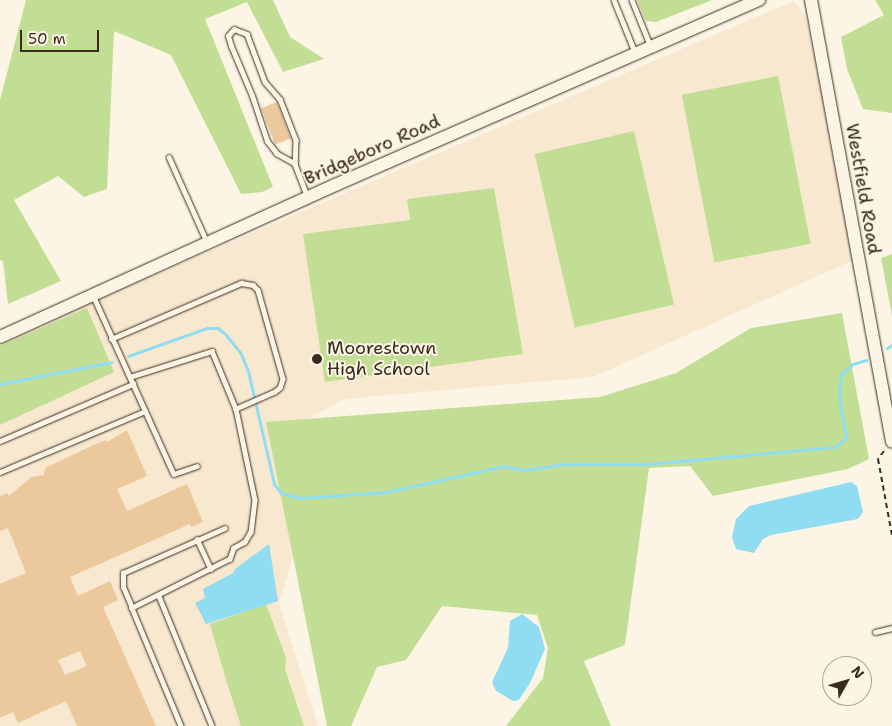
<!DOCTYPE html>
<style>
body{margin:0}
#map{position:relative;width:892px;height:726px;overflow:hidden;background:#fcf5e5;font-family:"Shantell Sans",sans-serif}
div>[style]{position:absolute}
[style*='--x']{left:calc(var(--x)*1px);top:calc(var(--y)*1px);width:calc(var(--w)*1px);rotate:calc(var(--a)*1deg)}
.built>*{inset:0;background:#f7e8cf}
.green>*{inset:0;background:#c2de95;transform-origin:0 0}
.water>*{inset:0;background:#90dcf1}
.stream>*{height:3px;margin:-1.5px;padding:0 1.5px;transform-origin:1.5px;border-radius:1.5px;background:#90dcf1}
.building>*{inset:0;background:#ecc99d;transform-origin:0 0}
.path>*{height:2px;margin-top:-1px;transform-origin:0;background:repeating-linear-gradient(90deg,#3b2a1e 0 5px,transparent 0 9px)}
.roads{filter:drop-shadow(0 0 1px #3b2a1e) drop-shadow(0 0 1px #3b2a1e)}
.lane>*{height:4.5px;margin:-2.25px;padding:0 2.25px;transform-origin:2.25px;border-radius:2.25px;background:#fcf5e5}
.secondary>*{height:12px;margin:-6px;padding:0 6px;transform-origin:6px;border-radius:6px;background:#fcf5e5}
.dots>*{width:14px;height:14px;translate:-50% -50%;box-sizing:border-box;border:2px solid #fcf5e5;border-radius:50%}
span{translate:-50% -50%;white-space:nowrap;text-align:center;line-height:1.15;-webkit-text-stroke:4px #fcf5e5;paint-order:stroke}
.street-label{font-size:18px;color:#3b2a1e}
.poi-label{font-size:18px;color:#3b2a1e}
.left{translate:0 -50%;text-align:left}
.north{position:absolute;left:822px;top:656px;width:50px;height:50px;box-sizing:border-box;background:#fcf5e5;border:1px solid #afa495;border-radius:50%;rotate:51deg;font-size:14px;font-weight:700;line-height:20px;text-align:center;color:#3b2a1e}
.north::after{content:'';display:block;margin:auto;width:18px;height:22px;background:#3b2a1e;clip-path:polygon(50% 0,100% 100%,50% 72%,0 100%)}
.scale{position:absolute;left:20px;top:30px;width:79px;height:22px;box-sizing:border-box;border:2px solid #3b2a1e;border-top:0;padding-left:6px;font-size:15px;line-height:18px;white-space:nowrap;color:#3b2a1e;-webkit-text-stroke:4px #fcf5e5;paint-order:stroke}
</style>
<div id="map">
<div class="built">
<div style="clip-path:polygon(794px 1px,806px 17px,858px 258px,593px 377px,344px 399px,270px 439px,294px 553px,279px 604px,318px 726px,0 726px,0 341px)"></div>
</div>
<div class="green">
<div style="clip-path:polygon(26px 0,273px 0,290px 37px,324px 59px,283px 72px,247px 2px,205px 19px,273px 187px,262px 192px,241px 194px,171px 55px,114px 31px,107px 189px,84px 197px,58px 176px,14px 200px,61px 281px,8px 304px,3px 261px,0 260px,0 100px)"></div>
<div style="clip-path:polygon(637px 0,712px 0,656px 22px,646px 21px)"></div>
<div style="clip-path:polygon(875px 0,892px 0,892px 113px,863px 109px,847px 69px,841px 37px,884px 15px)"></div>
<div style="left:778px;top:76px;width:171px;height:98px;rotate:79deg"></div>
<div style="left:634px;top:131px;width:178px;height:102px;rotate:77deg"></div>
<div style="clip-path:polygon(494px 188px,523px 354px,325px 382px,303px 234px,410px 220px,407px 199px)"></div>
<div style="clip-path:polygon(892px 254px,892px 316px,881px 258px)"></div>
<div style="clip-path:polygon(87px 308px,114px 372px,0 425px,0 346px)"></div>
<div style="clip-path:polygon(842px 313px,869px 459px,848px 469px,713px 496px,690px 466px,649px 468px,625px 645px,584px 661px,611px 726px,506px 726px,543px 678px,548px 648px,537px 615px,442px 606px,406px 660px,377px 667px,351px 726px,327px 726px,266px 422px,600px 397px,676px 373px,751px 328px)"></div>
<div style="clip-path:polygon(266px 604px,286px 658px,285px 669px,304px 726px,241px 726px,226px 680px,210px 624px)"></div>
</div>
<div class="water">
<div style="clip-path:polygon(851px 482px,857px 486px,863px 512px,858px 519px,771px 535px,763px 539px,754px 553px,736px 549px,732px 537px,736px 519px,749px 506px)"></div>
<div style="clip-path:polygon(269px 544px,278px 601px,206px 624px,195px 603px,205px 598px,203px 589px,233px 573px,236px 568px)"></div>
<div style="clip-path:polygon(522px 614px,539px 627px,545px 649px,530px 683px,519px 700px,513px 701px,496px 691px,492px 682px,508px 648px,510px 621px)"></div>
</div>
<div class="stream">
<div style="--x:887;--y:348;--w:6;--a:-31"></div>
<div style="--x:128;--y:356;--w:84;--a:-19.5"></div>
<div style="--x:207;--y:328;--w:11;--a:0"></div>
<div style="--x:218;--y:328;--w:11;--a:41"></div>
<div style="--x:226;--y:335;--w:22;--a:51"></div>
<div style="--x:240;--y:352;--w:21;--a:67"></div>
<div style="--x:248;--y:371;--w:116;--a:77"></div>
<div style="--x:274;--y:484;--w:11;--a:52"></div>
<div style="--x:281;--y:493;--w:21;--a:14"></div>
<div style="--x:301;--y:498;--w:85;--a:-4"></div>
<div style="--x:386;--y:492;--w:121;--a:-12.4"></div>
<div style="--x:504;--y:466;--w:21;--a:11"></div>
<div style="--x:525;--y:470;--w:39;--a:-9"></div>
<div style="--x:564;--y:464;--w:83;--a:0"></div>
<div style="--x:647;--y:464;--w:189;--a:-5.2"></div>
<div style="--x:835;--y:447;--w:14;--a:-39"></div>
<div style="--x:846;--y:438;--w:42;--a:-99.7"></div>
<div style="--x:839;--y:397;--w:23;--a:-85"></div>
<div style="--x:841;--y:374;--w:16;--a:-40"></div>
<div style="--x:853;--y:364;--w:14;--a:-17"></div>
<div style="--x:0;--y:384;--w:114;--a:-11.1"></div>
</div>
<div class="building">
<div style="left:277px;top:102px;width:39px;height:17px;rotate:69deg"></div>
<div style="clip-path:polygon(evenodd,127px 430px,147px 476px,117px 489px,127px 511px,187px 484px,203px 522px,191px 527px,190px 524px,70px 577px,78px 596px,110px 581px,118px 600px,103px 607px,156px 726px,77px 726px,66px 701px,18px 723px,13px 712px,0 718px,0 584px,26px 573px,8px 528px,0 531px,0 496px,7px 493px,9px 496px,31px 477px,44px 475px,45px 468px,96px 444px,106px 440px,107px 442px,127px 430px,80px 651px,87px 666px,65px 675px,58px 660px,80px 651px)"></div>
</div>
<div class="path">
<div style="--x:884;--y:451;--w:10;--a:127"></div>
<div style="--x:878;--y:459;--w:77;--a:79.6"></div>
</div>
<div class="roads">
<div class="lane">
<div style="--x:614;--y:0;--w:56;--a:68"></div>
<div style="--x:632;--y:0;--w:51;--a:68"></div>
<div style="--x:169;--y:157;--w:93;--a:65.9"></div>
<div style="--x:295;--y:164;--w:21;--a:-151"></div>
<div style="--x:277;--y:154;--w:16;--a:-128"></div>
<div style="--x:267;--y:141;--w:47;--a:-108.4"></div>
<div style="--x:252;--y:96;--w:54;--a:-112.8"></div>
<div style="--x:231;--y:46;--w:10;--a:-107"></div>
<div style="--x:228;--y:36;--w:9;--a:-49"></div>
<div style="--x:234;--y:29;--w:14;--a:21"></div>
<div style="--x:247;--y:34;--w:51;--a:69.4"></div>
<div style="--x:265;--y:82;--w:23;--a:49"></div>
<div style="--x:280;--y:99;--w:44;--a:68.7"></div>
<div style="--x:296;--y:140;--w:24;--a:92"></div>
<div style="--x:295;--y:164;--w:34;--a:69"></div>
<div style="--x:93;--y:295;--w:196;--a:65.7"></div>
<div style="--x:174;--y:474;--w:24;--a:-19"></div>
<div style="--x:111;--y:339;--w:142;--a:-23.3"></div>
<div style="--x:241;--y:283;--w:12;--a:9"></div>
<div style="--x:253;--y:285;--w:7;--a:45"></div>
<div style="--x:258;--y:290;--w:92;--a:74.3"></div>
<div style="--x:283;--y:379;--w:9;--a:108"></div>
<div style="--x:280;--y:388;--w:6;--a:141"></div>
<div style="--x:275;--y:392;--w:43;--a:156.4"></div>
<div style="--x:130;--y:377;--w:86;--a:-17.6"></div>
<div style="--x:212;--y:351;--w:63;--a:67.5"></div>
<div style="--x:236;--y:409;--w:93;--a:78.2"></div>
<div style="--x:255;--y:500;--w:32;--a:97"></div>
<div style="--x:251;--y:532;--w:12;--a:121"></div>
<div style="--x:245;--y:542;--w:13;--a:151"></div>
<div style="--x:234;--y:548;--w:12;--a:110"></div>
<div style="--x:230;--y:559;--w:110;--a:153.4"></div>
<div style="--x:132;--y:608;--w:128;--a:67.4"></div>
<div style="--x:0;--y:441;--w:145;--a:-23.2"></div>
<div style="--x:0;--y:472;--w:157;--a:-22.8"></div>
<div style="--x:197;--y:539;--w:33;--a:65"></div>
<div style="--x:159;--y:596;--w:140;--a:67.8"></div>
<div style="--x:132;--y:608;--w:23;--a:-113"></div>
<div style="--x:123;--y:587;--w:14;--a:-90"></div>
<div style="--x:123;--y:573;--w:111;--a:-23.8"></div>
<div style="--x:875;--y:632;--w:17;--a:-13"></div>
</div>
<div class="secondary">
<div style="--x:811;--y:0;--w:449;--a:79.6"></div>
<div style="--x:0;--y:337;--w:368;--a:-24.4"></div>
<div style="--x:335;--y:185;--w:463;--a:-23.6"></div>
</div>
</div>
<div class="dots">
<div style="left:317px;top:359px;background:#3b2a1e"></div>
</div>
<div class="street-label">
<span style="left:372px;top:150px;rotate:-24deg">Bridgeboro Road</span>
<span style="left:863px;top:189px;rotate:80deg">Westfield Road</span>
</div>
<div class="poi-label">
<span class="left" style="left:327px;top:359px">Moorestown<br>High School</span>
</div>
<div class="north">N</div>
<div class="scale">50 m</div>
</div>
